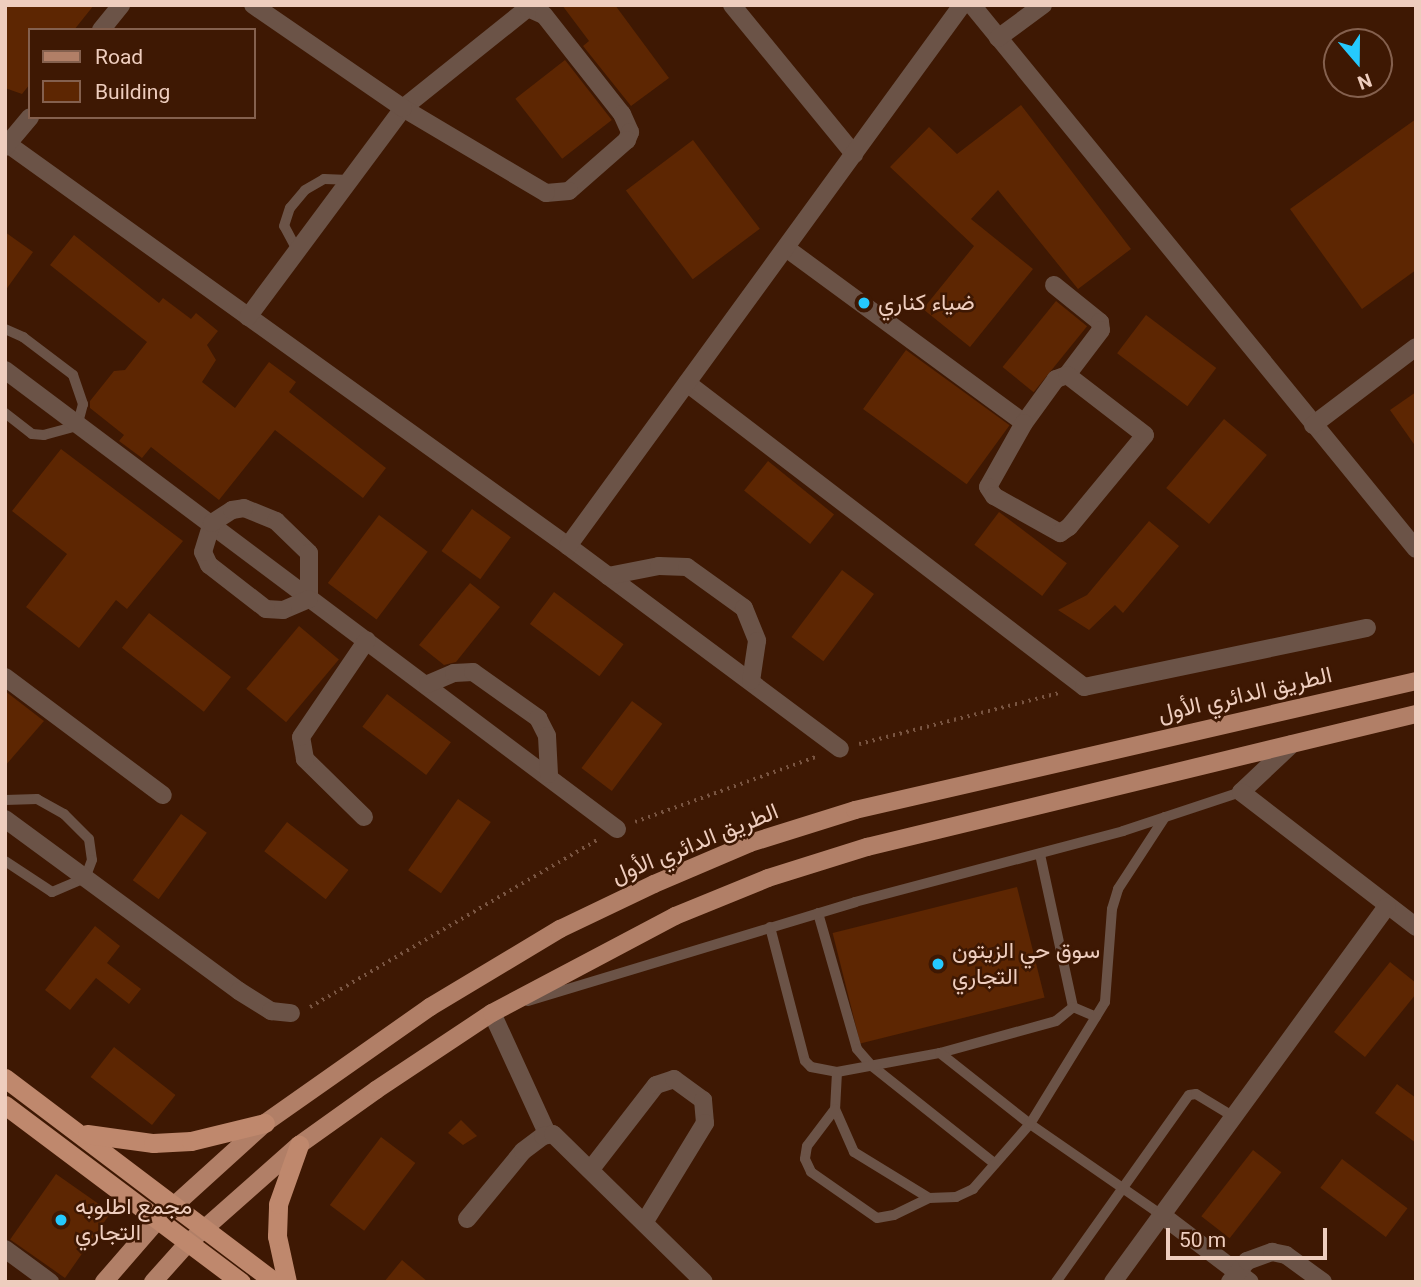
<!DOCTYPE html>
<meta charset="utf-8">
<style>
body{margin:0}
#map{position:relative;width:1421px;height:1287px;overflow:hidden;background:#3e1803;font-family:Roboto,Vazirmatn,sans-serif}
div>[style]{position:absolute}
[style*='--x']{left:calc(var(--x)*1px);top:calc(var(--y)*1px);width:calc(var(--w)*1px);rotate:calc(var(--a)*1deg)}
.building>*{inset:0;background:#5d2602;transform-origin:0 0}
.path>*{height:3.5px;margin-top:-1.75px;transform-origin:0;background:repeating-linear-gradient(90deg,#795542 0 2px,transparent 0 7px)}
.service>*{height:10px;margin:-5px;padding:0 5px;transform-origin:5px;border-radius:5px;background:#6b5347}
.minor>*{height:18px;margin:-9px;padding:0 9px;transform-origin:9px;border-radius:9px;background:#6b5347}
.primary>*{height:18px;margin:-9px;padding:0 9px;transform-origin:9px;border-radius:9px;background:#b17f67}
.trunk>*{height:19px;margin:-9.5px;padding:0 9.5px;transform-origin:9.5px;border-radius:9.5px;background:#bf886d}
.dots>*{width:19px;height:19px;translate:-50% -50%;box-sizing:border-box;border:4px solid #3e1803;border-radius:50%}
span{translate:-50% -50%;white-space:nowrap;text-align:center;line-height:1.15;-webkit-text-stroke:5px #3e1803;paint-order:stroke}
.poi-label{font-size:23px;color:#eecdbe}
.left{translate:0 -50%;text-align:left}
.street-label{font-size:23px;color:#eecdbe}
.frame{position:absolute;inset:0;border:7px solid #eecdbe;pointer-events:none}
.legend{position:absolute;left:28px;top:28px;width:228px;height:91px;box-sizing:border-box;background:#3e1803;border:2px solid #84604e;margin:0;padding:9px 12px;list-style:none;font-size:21px;color:#eecdbe}
.legend li{display:flex;align-items:center;gap:14px;height:35px}
.legend b{width:35px;border:2px solid #84604e}
.north{position:absolute;left:1323px;top:28px;width:70px;height:70px;box-sizing:border-box;background:#3e1803;border:2px solid #84604e;border-radius:50%;rotate:160deg;font-size:19px;font-weight:700;line-height:28px;text-align:center;color:#eecdbe}
.north::after{content:'';display:block;margin:auto;width:24px;height:32px;background:#25c9fe;clip-path:polygon(50% 0,100% 100%,50% 72%,0 100%)}
.scale{position:absolute;left:1166px;top:1228px;width:161px;height:32px;box-sizing:border-box;border:4px solid #eecdbe;border-top:0;padding-left:9px;font-size:21px;line-height:24px;white-space:nowrap;color:#eecdbe;-webkit-text-stroke:5px #3e1803;paint-order:stroke}
</style>
<div id="map">
<div class="building">
<div style="clip-path:polygon(5px 5px,94px 5px,74px 30px,30px 30px,30px 84px,22px 94px,5px 88px)"></div>
<div style="clip-path:polygon(562px 5px,615px 5px,669px 78px,631px 106px,583px 46px,589px 41px)"></div>
<div style="left:565px;top:60px;width:76px;height:63px;rotate:52deg"></div>
<div style="clip-path:polygon(1021px 105px,1131px 249px,1078px 289px,998px 190px,971px 219px,1033px 269px,970px 347px,923px 309px,974px 246px,890px 167px,929px 127px,957px 154px)"></div>
<div style="clip-path:polygon(1416px 119px,1416px 270px,1362px 309px,1290px 209px)"></div>
<div style="left:693px;top:140px;width:111px;height:84px;rotate:53deg"></div>
<div style="clip-path:polygon(5px 232px,33px 252px,5px 291px)"></div>
<div style="clip-path:polygon(74px 235px,159px 303px,163px 298px,191px 319px,196px 313px,218px 331px,207px 345px,216px 360px,202px 382px,235px 408px,269px 362px,296px 382px,289px 392px,386px 468px,363px 498px,275px 430px,219px 500px,151px 447px,142px 458px,119px 441px,124px 435px,90px 408px,90px 401px,114px 371px,125px 370px,147px 342px,50px 265px)"></div>
<div style="left:1056px;top:301px;width:40px;height:85px;rotate:39deg"></div>
<div style="left:1146px;top:315px;width:88px;height:48px;rotate:37deg"></div>
<div style="left:906px;top:350px;width:128px;height:73px;rotate:36deg"></div>
<div style="clip-path:polygon(1416px 392px,1416px 447px,1390px 410px)"></div>
<div style="left:1224px;top:419px;width:56px;height:90px;rotate:40deg"></div>
<div style="clip-path:polygon(61px 449px,183px 541px,127px 609px,116px 600px,79px 648px,26px 607px,67px 554px,12px 511px)"></div>
<div style="left:768px;top:461px;width:85px;height:38px;rotate:39deg"></div>
<div style="left:472px;top:509px;width:48px;height:52px;rotate:36deg"></div>
<div style="left:999px;top:512px;width:85px;height:41px;rotate:37deg"></div>
<div style="left:379px;top:515px;width:61px;height:85px;rotate:37deg"></div>
<div style="clip-path:polygon(1149px 521px,1179px 546px,1123px 613px,1115px 605px,1089px 630px,1058px 610px,1087px 595px)"></div>
<div style="left:842px;top:570px;width:40px;height:84px;rotate:37deg"></div>
<div style="clip-path:polygon(470px 583px,500px 607px,456px 662px,444px 665px,419px 645px)"></div>
<div style="left:554px;top:592px;width:87px;height:40px;rotate:37deg"></div>
<div style="left:149px;top:613px;width:104px;height:44px;rotate:38deg"></div>
<div style="left:299px;top:626px;width:52px;height:82px;rotate:40deg"></div>
<div style="clip-path:polygon(5px 691px,44px 721px,5px 766px)"></div>
<div style="left:387px;top:694px;width:80px;height:41px;rotate:37deg"></div>
<div style="left:632px;top:701px;width:38px;height:84px;rotate:37deg"></div>
<div style="left:458px;top:799px;width:40px;height:87px;rotate:35deg"></div>
<div style="left:181px;top:814px;width:32px;height:82px;rotate:36deg"></div>
<div style="left:287px;top:822px;width:78px;height:37px;rotate:38deg"></div>
<div style="left:1017px;top:887px;width:114px;height:190px;rotate:76deg"></div>
<div style="clip-path:polygon(95px 926px,120px 946px,107px 963px,141px 989px,129px 1004px,96px 978px,70px 1010px,45px 990px)"></div>
<div style="clip-path:polygon(1390px 962px,1416px 983px,1416px 994px,1365px 1057px,1334px 1032px)"></div>
<div style="left:114px;top:1047px;width:78px;height:38px;rotate:38deg"></div>
<div style="clip-path:polygon(1397px 1084px,1416px 1098px,1416px 1143px,1375px 1113px)"></div>
<div style="clip-path:polygon(461px 1120px,477px 1136px,463px 1145px,448px 1133px)"></div>
<div style="left:381px;top:1137px;width:43px;height:85px;rotate:37deg"></div>
<div style="left:1253px;top:1150px;width:36px;height:84px;rotate:38deg"></div>
<div style="left:1342px;top:1159px;width:82px;height:36px;rotate:37deg"></div>
<div style="left:56px;top:1174px;width:67px;height:80px;rotate:35deg"></div>
<div style="clip-path:polygon(402px 1260px,428px 1282px,384px 1282px)"></div>
</div>
<div class="path">
<div style="--x:859;--y:744;--w:206;--a:-14.3"></div>
<div style="--x:635;--y:822;--w:195;--a:-19.8"></div>
<div style="--x:310;--y:1007;--w:334;--a:-30.2"></div>
</div>
<div class="service">
<div style="--x:297;--y:250;--w:27;--a:-118"></div>
<div style="--x:284;--y:226;--w:19;--a:-72"></div>
<div style="--x:290;--y:208;--w:23;--a:-50"></div>
<div style="--x:305;--y:190;--w:22;--a:-30"></div>
<div style="--x:324;--y:179;--w:25;--a:2"></div>
<div style="--x:5;--y:329;--w:20;--a:24"></div>
<div style="--x:23;--y:337;--w:63;--a:37.2"></div>
<div style="--x:73;--y:375;--w:31;--a:71"></div>
<div style="--x:83;--y:404;--w:23;--a:105"></div>
<div style="--x:77;--y:426;--w:34;--a:165"></div>
<div style="--x:44;--y:435;--w:12;--a:-175"></div>
<div style="--x:32;--y:434;--w:34;--a:-142"></div>
<div style="--x:5;--y:800;--w:32;--a:-2"></div>
<div style="--x:37;--y:799;--w:31;--a:29"></div>
<div style="--x:64;--y:814;--w:35;--a:45"></div>
<div style="--x:89;--y:839;--w:21;--a:82"></div>
<div style="--x:92;--y:860;--w:19;--a:111"></div>
<div style="--x:85;--y:878;--w:36;--a:157"></div>
<div style="--x:52;--y:892;--w:56;--a:-146.6"></div>
<div style="--x:818;--y:913;--w:141;--a:74"></div>
<div style="--x:857;--y:1049;--w:23;--a:49"></div>
<div style="--x:872;--y:1066;--w:157;--a:38.5"></div>
<div style="--x:770;--y:927;--w:138;--a:75.4"></div>
<div style="--x:805;--y:1061;--w:8;--a:45"></div>
<div style="--x:811;--y:1067;--w:26;--a:11"></div>
<div style="--x:837;--y:1072;--w:105;--a:-10.5"></div>
<div style="--x:940;--y:1053;--w:120;--a:-15.4"></div>
<div style="--x:1056;--y:1021;--w:22;--a:-39"></div>
<div style="--x:1073;--y:1007;--w:157;--a:-102.2"></div>
<div style="--x:528;--y:1001;--w:342;--a:-16.8"></div>
<div style="--x:855;--y:902;--w:277;--a:-14.8"></div>
<div style="--x:1123;--y:831;--w:124;--a:-18.3"></div>
<div style="--x:1073;--y:1007;--w:25;--a:23"></div>
<div style="--x:940;--y:1053;--w:115;--a:38.3"></div>
<div style="--x:1030;--y:1124;--w:162;--a:34.7"></div>
<div style="--x:837;--y:1072;--w:37;--a:93"></div>
<div style="--x:835;--y:1109;--w:47;--a:66.2"></div>
<div style="--x:854;--y:1152;--w:88;--a:31.5"></div>
<div style="--x:929;--y:1198;--w:27;--a:-2"></div>
<div style="--x:956;--y:1197;--w:19;--a:-25"></div>
<div style="--x:973;--y:1189;--w:86;--a:-48.8"></div>
<div style="--x:1030;--y:1124;--w:143;--a:-58.4"></div>
<div style="--x:1105;--y:1002;--w:93;--a:-85.7"></div>
<div style="--x:1112;--y:909;--w:21;--a:-73"></div>
<div style="--x:1118;--y:889;--w:86;--a:-56.9"></div>
<div style="--x:835;--y:1109;--w:46;--a:127.1"></div>
<div style="--x:807;--y:1146;--w:13;--a:99"></div>
<div style="--x:805;--y:1159;--w:14;--a:65"></div>
<div style="--x:811;--y:1172;--w:80;--a:34.9"></div>
<div style="--x:877;--y:1218;--w:17;--a:-10"></div>
<div style="--x:894;--y:1215;--w:39;--a:-26"></div>
<div style="--x:1056;--y:1282;--w:229;--a:-54.6"></div>
<div style="--x:1189;--y:1095;--w:7;--a:-8"></div>
<div style="--x:1196;--y:1094;--w:44;--a:31.2"></div>
</div>
<div class="minor">
<div style="--x:732;--y:5;--w:193;--a:50.7"></div>
<div style="--x:972;--y:5;--w:702;--a:50.78"></div>
<div style="--x:101;--y:30;--w:32;--a:-51"></div>
<div style="--x:998;--y:38;--w:56;--a:-36.3"></div>
<div style="--x:5;--y:142;--w:693;--a:35.66"></div>
<div style="--x:568;--y:546;--w:339;--a:36.7"></div>
<div style="--x:5;--y:147;--w:39;--a:-50"></div>
<div style="--x:786;--y:248;--w:295;--a:36.3"></div>
<div style="--x:1054;--y:285;--w:59;--a:38.8"></div>
<div style="--x:1100;--y:322;--w:8;--a:83"></div>
<div style="--x:1101;--y:330;--w:56;--a:127.1"></div>
<div style="--x:1067;--y:375;--w:12;--a:160"></div>
<div style="--x:1056;--y:379;--w:54;--a:126"></div>
<div style="--x:1024;--y:423;--w:73;--a:119.4"></div>
<div style="--x:988;--y:487;--w:11;--a:56"></div>
<div style="--x:994;--y:496;--w:76;--a:29.3"></div>
<div style="--x:1060;--y:533;--w:11;--a:-34"></div>
<div style="--x:1069;--y:527;--w:119;--a:-50.4"></div>
<div style="--x:1145;--y:435;--w:98;--a:-142.4"></div>
<div style="--x:248;--y:317;--w:260;--a:-53.4"></div>
<div style="--x:403;--y:108;--w:160;--a:-38.7"></div>
<div style="--x:528;--y:8;--w:17;--a:24"></div>
<div style="--x:544;--y:15;--w:126;--a:51.8"></div>
<div style="--x:622;--y:114;--w:20;--a:66"></div>
<div style="--x:630;--y:132;--w:9;--a:111"></div>
<div style="--x:627;--y:140;--w:77;--a:138.7"></div>
<div style="--x:569;--y:191;--w:23;--a:175"></div>
<div style="--x:546;--y:193;--w:166;--a:-149.3"></div>
<div style="--x:403;--y:108;--w:182;--a:-145.5"></div>
<div style="--x:5;--y:370;--w:765;--a:36.87"></div>
<div style="--x:687;--y:383;--w:500;--a:37.44"></div>
<div style="--x:1084;--y:687;--w:289;--a:-11.8"></div>
<div style="--x:1313;--y:425;--w:129;--a:-37.1"></div>
<div style="--x:244;--y:508;--w:35;--a:22"></div>
<div style="--x:276;--y:521;--w:46;--a:44.1"></div>
<div style="--x:309;--y:553;--w:46;--a:90"></div>
<div style="--x:309;--y:599;--w:28;--a:157"></div>
<div style="--x:283;--y:610;--w:17;--a:-177"></div>
<div style="--x:266;--y:609;--w:72;--a:-142.3"></div>
<div style="--x:209;--y:565;--w:14;--a:-115"></div>
<div style="--x:203;--y:552;--w:30;--a:-73"></div>
<div style="--x:212;--y:523;--w:24;--a:-33"></div>
<div style="--x:232;--y:510;--w:12;--a:-9"></div>
<div style="--x:568;--y:546;--w:669;--a:-53.93"></div>
<div style="--x:608;--y:576;--w:52;--a:-11.1"></div>
<div style="--x:659;--y:566;--w:28;--a:2"></div>
<div style="--x:687;--y:567;--w:70;--a:35.7"></div>
<div style="--x:744;--y:608;--w:35;--a:68"></div>
<div style="--x:757;--y:641;--w:40;--a:98.5"></div>
<div style="--x:5;--y:677;--w:197;--a:36.8"></div>
<div style="--x:428;--y:684;--w:28;--a:-23"></div>
<div style="--x:454;--y:673;--w:19;--a:-3"></div>
<div style="--x:473;--y:672;--w:80;--a:35.3"></div>
<div style="--x:538;--y:718;--w:20;--a:63"></div>
<div style="--x:547;--y:736;--w:38;--a:87"></div>
<div style="--x:1292;--y:744;--w:70;--a:136.7"></div>
<div style="--x:1241;--y:792;--w:221;--a:37.6"></div>
<div style="--x:364;--y:817;--w:83;--a:-135.5"></div>
<div style="--x:305;--y:759;--w:22;--a:-100"></div>
<div style="--x:301;--y:737;--w:117;--a:-55.8"></div>
<div style="--x:5;--y:819;--w:290;--a:36.3"></div>
<div style="--x:239;--y:991;--w:38;--a:32"></div>
<div style="--x:271;--y:1011;--w:20;--a:6"></div>
<div style="--x:492;--y:1013;--w:132;--a:65.4"></div>
<div style="--x:591;--y:1169;--w:106;--a:-52.3"></div>
<div style="--x:656;--y:1085;--w:19;--a:-18"></div>
<div style="--x:674;--y:1079;--w:36;--a:36"></div>
<div style="--x:703;--y:1100;--w:23;--a:85"></div>
<div style="--x:705;--y:1123;--w:117;--a:121.4"></div>
<div style="--x:1163;--y:1216;--w:109;--a:37.2"></div>
<div style="--x:467;--y:1219;--w:88;--a:-50.5"></div>
<div style="--x:523;--y:1151;--w:25;--a:-37"></div>
<div style="--x:543;--y:1136;--w:10;--a:-11"></div>
<div style="--x:553;--y:1134;--w:211;--a:44.4"></div>
<div style="--x:5;--y:1249;--w:56;--a:36.3"></div>
<div style="--x:1113;--y:1282;--w:465;--a:-53.9"></div>
<div style="--x:1230;--y:1282;--w:27;--a:-51"></div>
<div style="--x:1247;--y:1261;--w:27;--a:-20"></div>
<div style="--x:1272;--y:1252;--w:14;--a:12"></div>
<div style="--x:1286;--y:1255;--w:46;--a:36.1"></div>
</div>
<div class="primary">
<div style="--x:104;--y:1282;--w:79;--a:-49.1"></div>
<div style="--x:156;--y:1222;--w:147;--a:-42.2"></div>
<div style="--x:265;--y:1123;--w:202;--a:-35.1"></div>
<div style="--x:430;--y:1007;--w:152;--a:-31"></div>
<div style="--x:560;--y:929;--w:104;--a:-25.6"></div>
<div style="--x:654;--y:884;--w:104;--a:-23.1"></div>
<div style="--x:750;--y:843;--w:110;--a:-17.4"></div>
<div style="--x:855;--y:810;--w:576;--a:-12.95"></div>
<div style="--x:153;--y:1282;--w:51;--a:-48.2"></div>
<div style="--x:187;--y:1244;--w:149;--a:-41.5"></div>
<div style="--x:299;--y:1145;--w:95;--a:-35.5"></div>
<div style="--x:376;--y:1090;--w:139;--a:-33.6"></div>
<div style="--x:492;--y:1013;--w:207;--a:-27.9"></div>
<div style="--x:675;--y:916;--w:100;--a:-22.2"></div>
<div style="--x:768;--y:878;--w:104;--a:-17.4"></div>
<div style="--x:867;--y:847;--w:565;--a:-13.62"></div>
</div>
<div class="trunk">
<div style="--x:5;--y:1078;--w:338;--a:37.1"></div>
<div style="--x:5;--y:1105;--w:295;--a:36.9"></div>
<div style="--x:87;--y:1134;--w:67;--a:7.8"></div>
<div style="--x:153;--y:1143;--w:38;--a:-3"></div>
<div style="--x:191;--y:1141;--w:76;--a:-13.7"></div>
<div style="--x:287;--y:1282;--w:47;--a:-102.3"></div>
<div style="--x:277;--y:1236;--w:32;--a:-88"></div>
<div style="--x:278;--y:1204;--w:63;--a:-70.4"></div>
</div>
<div class="dots">
<div style="left:864px;top:303px;background:#25c9fe"></div>
<div style="left:938px;top:964px;background:#25c9fe"></div>
<div style="left:61px;top:1220px;background:#25c9fe"></div>
</div>
<div class="poi-label">
<span class="left" style="left:878px;top:303px">ضياء كناري</span>
<span class="left" style="left:952px;top:964px">سوق حي الزيتون<br>التجاري</span>
<span class="left" style="left:75px;top:1220px">مجمع اطلوبه<br>التجاري</span>
</div>
<div class="street-label">
<span style="left:1245px;top:695px;rotate:-13deg">الطريق الدائري الأول</span>
<span style="left:695px;top:844px;rotate:-22deg">الطريق الدائري الأول</span>
</div>
<div class="frame"></div>
<ul class="legend">
<li><b style="height:9px;background:#b17f67"></b>Road</li>
<li><b style="height:19px;background:#5d2602"></b>Building</li>
</ul>
<div class="north">N</div>
<div class="scale">50 m</div>
</div>
